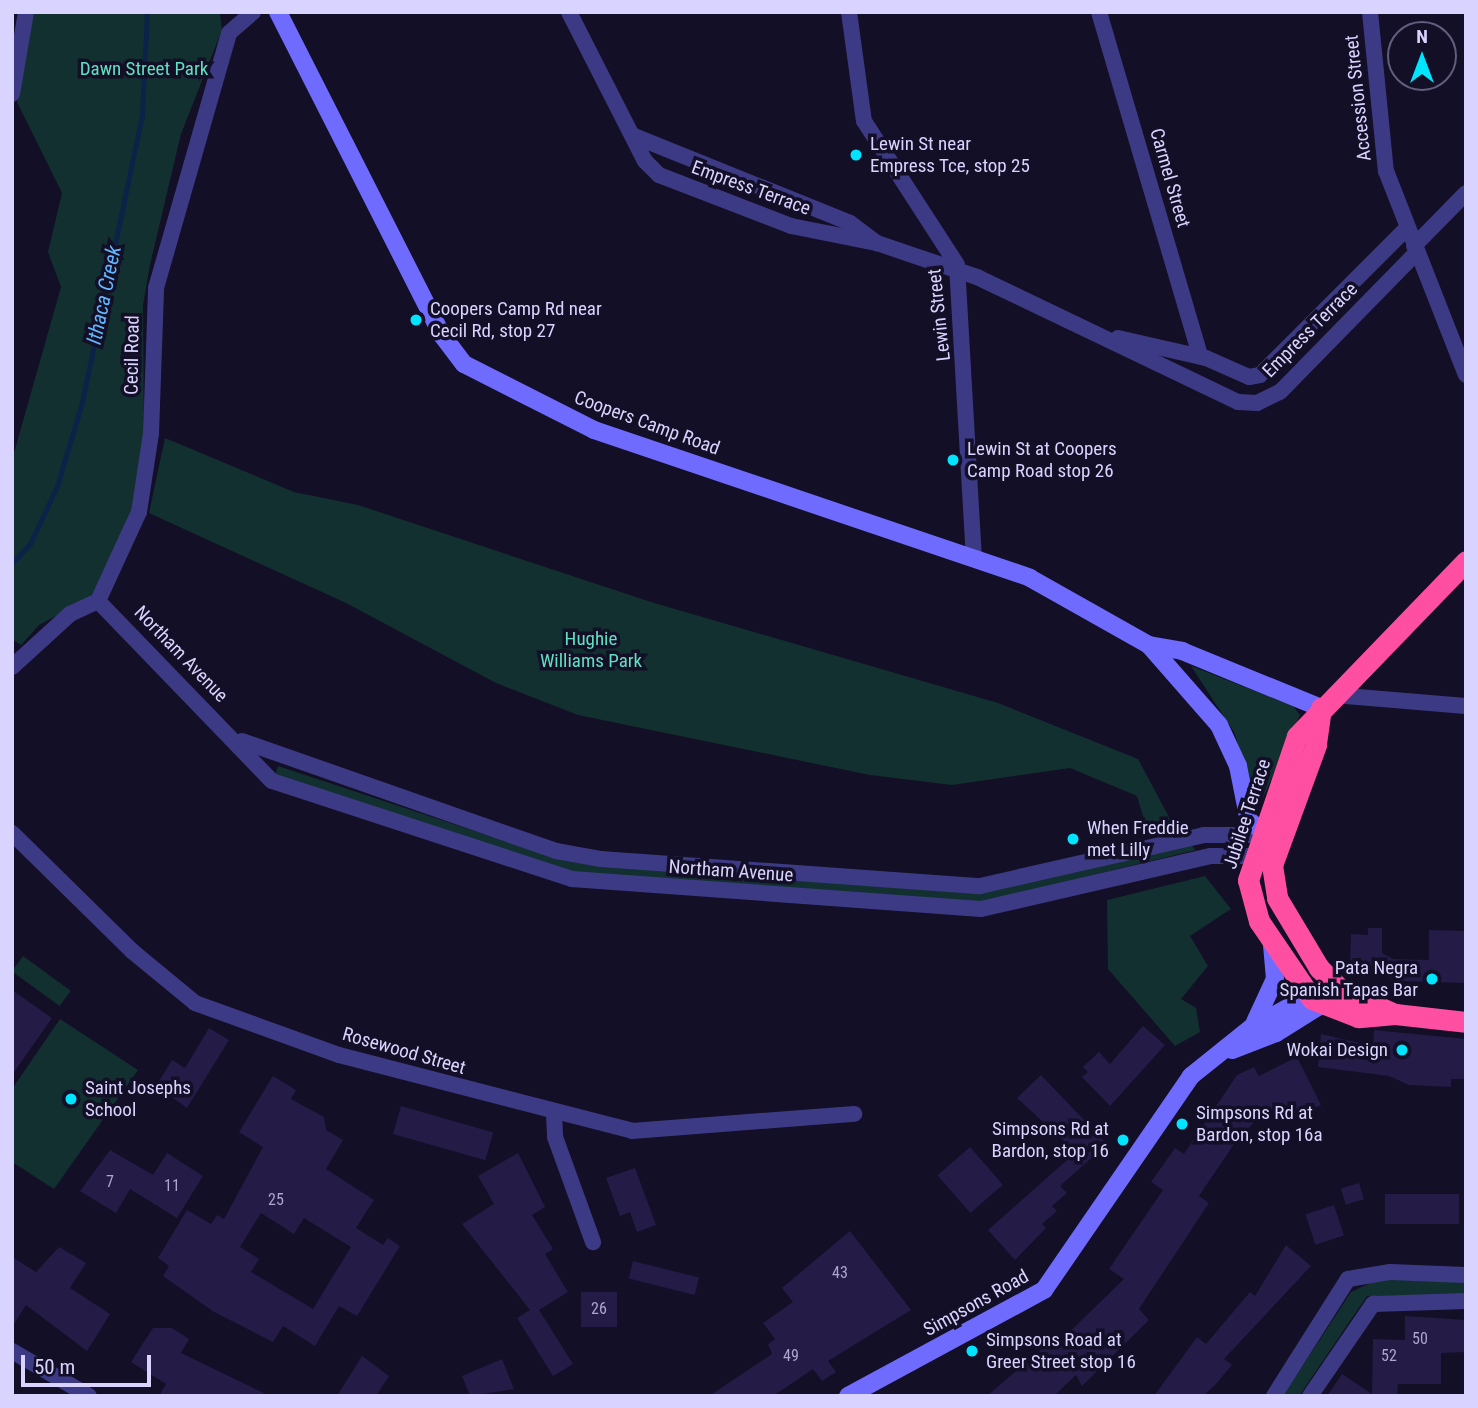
<!DOCTYPE html>
<style>
body{margin:0}
#map{position:relative;width:1478px;height:1408px;overflow:hidden;background:#130f26;font-family:"Roboto Condensed",sans-serif}
div>[style]{position:absolute}
[style*='--x']{left:calc(var(--x)*1px);top:calc(var(--y)*1px);width:calc(var(--w)*1px);rotate:calc(var(--a)*1deg)}
.green>*{inset:0;background:#12302f;transform-origin:0 0}
.stream>*{height:5px;margin:-2.5px;padding:0 2.5px;transform-origin:2.5px;border-radius:2.5px;background:#0c2248}
.building>*{inset:0;background:#241b47;transform-origin:0 0}
.street>*{height:16px;margin:-8px;padding:0 8px;transform-origin:8px;border-radius:8px;background:#3d3a85}
.secondary>*{height:18px;margin:-9px;padding:0 9px;transform-origin:9px;border-radius:9px;background:#6f6bff}
.highway>*{height:21px;margin:-10.5px;padding:0 10.5px;transform-origin:10.5px;border-radius:10.5px;background:#ff4fa3}
.dots>*{width:19px;height:19px;translate:-50% -50%;box-sizing:border-box;border:4px solid #130f26;border-radius:50%}
span{translate:-50% -50%;white-space:nowrap;text-align:center;line-height:1.15;-webkit-text-stroke:7px #130f26;paint-order:stroke}
.number-label{font-size:16px;color:#aca6d1}
.number-label span{-webkit-text-stroke-width:0}
.park-label{font-size:19px;color:#5fe0c0}
.street-label{font-size:19px;color:#d9d4ff}
.poi-label{font-size:19px;color:#d9d4ff}
.left{translate:0 -50%;text-align:left}
.right{translate:-100% -50%;text-align:right}
.water-label{font-size:21px;color:#62b6ff;font-style:italic}
.frame{position:absolute;inset:0;border:14px solid #d9d4ff;pointer-events:none}
.north{position:absolute;left:1387px;top:21px;width:70px;height:70px;box-sizing:border-box;background:#130f26;border:2px solid #625e7d;border-radius:50%;rotate:0deg;font-size:19px;font-weight:700;line-height:28px;text-align:center;color:#d9d4ff}
.north::after{content:'';display:block;margin:auto;width:24px;height:32px;background:#00e5ff;clip-path:polygon(50% 0,100% 100%,50% 72%,0 100%)}
.scale{position:absolute;left:21px;top:1355px;width:130px;height:32px;box-sizing:border-box;border:4px solid #d9d4ff;border-top:0;padding-left:9px;font-size:21px;line-height:24px;white-space:nowrap;color:#d9d4ff;-webkit-text-stroke:5px #130f26;paint-order:stroke}
</style>
<div id="map">
<div class="green">
<div style="clip-path:polygon(33px 12px,220px 12px,222px 30px,181px 134px,150px 265px,143px 305px,144px 431px,132px 507px,95px 595px,39px 625px,21px 645px,12px 639px,12px 460px,61px 287px,48px 252px,62px 193px,17px 102px)"></div>
<div style="clip-path:polygon(165px 438px,294px 492px,358px 505px,651px 602px,998px 703px,1138px 759px,1176px 830px,1149px 836px,1137px 796px,1070px 768px,952px 785px,870px 775px,578px 715px,496px 683px,346px 603px,149px 513px)"></div>
<div style="clip-path:polygon(1191px 666px,1293px 706px,1300px 715px,1263px 798px,1254px 795px,1234px 732px)"></div>
<div style="clip-path:polygon(278px 766px,565px 861px,600px 866px,981px 893px,1190px 844px,1196px 850px,981px 902px,573px 872px,275px 775px)"></div>
<div style="clip-path:polygon(1205px 876px,1231px 909px,1190px 936px,1208px 966px,1181px 999px,1196px 1008px,1200px 1032px,1175px 1046px,1108px 969px,1107px 900px)"></div>
<div style="left:23px;top:956px;width:59px;height:19px;rotate:36deg"></div>
<div style="clip-path:polygon(60px 1019px,138px 1070px,54px 1189px,12px 1162px,12px 1089px)"></div>
<div style="clip-path:polygon(1379px 1279px,1466px 1281px,1466px 1295px,1367px 1296px,1299px 1396px,1283px 1396px,1351px 1292px)"></div>
</div>
<div class="stream">
<div style="--x:12;--y:563;--w:26;--a:-47"></div>
<div style="--x:30;--y:544;--w:64;--a:-65"></div>
<div style="--x:57;--y:486;--w:88;--a:-73.4"></div>
<div style="--x:82;--y:402;--w:293;--a:-78.2"></div>
<div style="--x:142;--y:115;--w:103;--a:-87.2"></div>
</div>
<div class="building">
<div style="clip-path:polygon(1368px 928px,1382px 928px,1382px 953px,1393px 959px,1429px 960px,1429px 930px,1466px 931px,1466px 983px,1402px 981px,1350px 968px,1351px 934px,1368px 935px)"></div>
<div style="clip-path:polygon(12px 990px,52px 1018px,12px 1075px)"></div>
<div style="clip-path:polygon(1143px 1026px,1165px 1045px,1110px 1106px,1082px 1077px,1088px 1072px,1083px 1067px,1099px 1052px,1110px 1064px)"></div>
<div style="clip-path:polygon(209px 1028px,229px 1040px,187px 1108px,156px 1086px,172px 1060px,185px 1068px)"></div>
<div style="clip-path:polygon(1374px 1030px,1466px 1039px,1466px 1079px,1451px 1079px,1451px 1087px,1409px 1085px,1389px 1076px,1318px 1067px,1321px 1034px,1373px 1046px)"></div>
<div style="clip-path:polygon(1297px 1057px,1321px 1105px,1293px 1118px,1287px 1105px,1254px 1122px,1232px 1147px,1199px 1196px,1209px 1203px,1139px 1309px,1149px 1320px,1082px 1386px,1076px 1375px,1054px 1396px,987px 1396px,1050px 1342px,1053px 1348px,1124px 1279px,1109px 1269px,1163px 1190px,1151px 1182px,1175px 1148px,1184px 1154px,1237px 1075px,1254px 1067px,1259px 1076px)"></div>
<div style="clip-path:polygon(1041px 1075px,1107px 1144px,1060px 1186px,1067px 1193px,1052px 1206px,1057px 1211px,1042px 1224px,1046px 1228px,1015px 1260px,988px 1230px,1076px 1152px,1017px 1098px)"></div>
<div style="clip-path:polygon(evenodd,273px 1076px,296px 1090px,291px 1099px,324px 1117px,326px 1130px,343px 1140px,326px 1169px,374px 1200px,356px 1228px,383px 1245px,388px 1238px,400px 1246px,357px 1316px,339px 1306px,315px 1346px,283px 1326px,273px 1342px,214px 1312px,163px 1276px,169px 1266px,158px 1258px,187px 1210px,211px 1224px,217px 1215px,224px 1219px,263px 1147px,239px 1132px,273px 1076px,261px 1213px,294px 1234px,304px 1218px,351px 1247px,313px 1309px,251px 1272px,259px 1259px,240px 1247px,261px 1213px)"></div>
<div style="left:401px;top:1106px;width:96px;height:29px;rotate:16deg"></div>
<div style="left:970px;top:1147px;width:50px;height:43px;rotate:49deg"></div>
<div style="clip-path:polygon(110px 1150px,153px 1175px,167px 1153px,203px 1176px,177px 1218px,130px 1189px,116px 1213px,80px 1191px)"></div>
<div style="clip-path:polygon(518px 1153px,545px 1207px,532px 1215px,553px 1249px,545px 1254px,568px 1292px,539px 1310px,573px 1364px,553px 1376px,517px 1318px,530px 1310px,462px 1224px,494px 1204px,478px 1176px)"></div>
<div style="clip-path:polygon(635px 1168px,656px 1225px,637px 1232px,630px 1212px,620px 1216px,606px 1178px)"></div>
<div style="left:1359px;top:1183px;width:17px;height:19px;rotate:73deg"></div>
<div style="left:1385px;top:1194px;width:74px;height:30px"></div>
<div style="left:1334px;top:1205px;width:32px;height:30px;rotate:72deg"></div>
<div style="clip-path:polygon(850px 1231px,911px 1310px,828px 1361px,836px 1372px,822px 1381px,813px 1369px,773px 1396px,709px 1396px,772px 1354px,768px 1344px,775px 1339px,763px 1323px,793px 1302px,782px 1288px)"></div>
<div style="clip-path:polygon(1286px 1245px,1311px 1266px,1224px 1359px,1232px 1365px,1215px 1385px,1203px 1396px,1154px 1396px,1197px 1337px,1206px 1344px,1250px 1292px,1255px 1296px)"></div>
<div style="clip-path:polygon(59px 1247px,86px 1263px,70px 1288px,110px 1314px,87px 1351px,26px 1305px,12px 1327px,12px 1257px,36px 1272px)"></div>
<div style="left:633px;top:1261px;width:68px;height:18px;rotate:14deg"></div>
<div style="left:581px;top:1292px;width:36px;height:35px"></div>
<div style="clip-path:polygon(1405px 1316px,1466px 1320px,1466px 1352px,1441px 1353px,1441px 1384px,1398px 1384px,1397px 1396px,1327px 1396px,1342px 1374px,1372px 1394px,1373px 1339px,1405px 1340px)"></div>
<div style="clip-path:polygon(153px 1328px,172px 1328px,189px 1339px,181px 1353px,270px 1396px,159px 1396px,166px 1384px,131px 1362px)"></div>
<div style="clip-path:polygon(362px 1356px,389px 1376px,376px 1396px,337px 1396px)"></div>
<div style="clip-path:polygon(502px 1359px,514px 1389px,470px 1396px,462px 1376px)"></div>
</div>
<div class="street">
<div style="--x:569;--y:12;--w:167;--a:63"></div>
<div style="--x:645;--y:161;--w:20;--a:45"></div>
<div style="--x:659;--y:175;--w:142;--a:21.1"></div>
<div style="--x:791;--y:226;--w:88;--a:11.2"></div>
<div style="--x:877;--y:243;--w:106;--a:18.8"></div>
<div style="--x:977;--y:277;--w:289;--a:25.6"></div>
<div style="--x:1238;--y:402;--w:19;--a:3"></div>
<div style="--x:1257;--y:403;--w:25;--a:-26"></div>
<div style="--x:1280;--y:392;--w:196;--a:-45.6"></div>
<div style="--x:849;--y:12;--w:110;--a:82.2"></div>
<div style="--x:864;--y:121;--w:171;--a:57.1"></div>
<div style="--x:957;--y:265;--w:293;--a:86.7"></div>
<div style="--x:1099;--y:12;--w:359;--a:73.6"></div>
<div style="--x:1370;--y:12;--w:160;--a:84.3"></div>
<div style="--x:1386;--y:171;--w:219;--a:68.6"></div>
<div style="--x:12;--y:94;--w:83;--a:-80.3"></div>
<div style="--x:634;--y:136;--w:233;--a:21.9"></div>
<div style="--x:850;--y:223;--w:34;--a:37"></div>
<div style="--x:1414;--y:246;--w:74;--a:-45.5"></div>
<div style="--x:1118;--y:338;--w:90;--a:12.8"></div>
<div style="--x:1206;--y:358;--w:47;--a:23.8"></div>
<div style="--x:1249;--y:377;--w:11;--a:-10"></div>
<div style="--x:1260;--y:375;--w:208;--a:-45"></div>
<div style="--x:98;--y:601;--w:250;--a:46"></div>
<div style="--x:272;--y:781;--w:316;--a:18.1"></div>
<div style="--x:572;--y:879;--w:410;--a:4.2"></div>
<div style="--x:981;--y:909;--w:236;--a:-13"></div>
<div style="--x:1211;--y:856;--w:43;--a:0"></div>
<div style="--x:12;--y:667;--w:79;--a:-42.4"></div>
<div style="--x:70;--y:614;--w:31;--a:-25"></div>
<div style="--x:98;--y:601;--w:98;--a:-65.3"></div>
<div style="--x:139;--y:512;--w:79;--a:-81.3"></div>
<div style="--x:151;--y:434;--w:146;--a:-88"></div>
<div style="--x:156;--y:288;--w:265;--a:-74"></div>
<div style="--x:229;--y:33;--w:32;--a:-41"></div>
<div style="--x:1334;--y:695;--w:132;--a:4.8"></div>
<div style="--x:242;--y:741;--w:333;--a:19.3"></div>
<div style="--x:556;--y:851;--w:46;--a:10.1"></div>
<div style="--x:601;--y:859;--w:380;--a:4.1"></div>
<div style="--x:980;--y:886;--w:230;--a:-12.8"></div>
<div style="--x:1204;--y:835;--w:56;--a:0"></div>
<div style="--x:12;--y:833;--w:168;--a:44.5"></div>
<div style="--x:132;--y:951;--w:82;--a:39.5"></div>
<div style="--x:195;--y:1003;--w:153;--a:19.9"></div>
<div style="--x:339;--y:1055;--w:303;--a:14.5"></div>
<div style="--x:632;--y:1131;--w:223;--a:-4.4"></div>
<div style="--x:554;--y:1115;--w:22;--a:87"></div>
<div style="--x:555;--y:1137;--w:112;--a:70.1"></div>
<div style="--x:12;--y:1351;--w:89;--a:30.3"></div>
<div style="--x:1274;--y:1396;--w:138;--a:-57.7"></div>
<div style="--x:1348;--y:1279;--w:43;--a:-9.5"></div>
<div style="--x:1390;--y:1272;--w:76;--a:2.3"></div>
<div style="--x:1310;--y:1396;--w:112;--a:-55.6"></div>
<div style="--x:1373;--y:1304;--w:93;--a:-1.8"></div>
</div>
<div class="secondary">
<div style="--x:278;--y:12;--w:362;--a:63.1"></div>
<div style="--x:442;--y:335;--w:36;--a:53"></div>
<div style="--x:464;--y:364;--w:146;--a:26.9"></div>
<div style="--x:594;--y:430;--w:460;--a:18.7"></div>
<div style="--x:1030;--y:578;--w:137;--a:29.4"></div>
<div style="--x:1149;--y:645;--w:106;--a:48.8"></div>
<div style="--x:1219;--y:725;--w:45;--a:65.1"></div>
<div style="--x:1238;--y:766;--w:56;--a:78.7"></div>
<div style="--x:1249;--y:821;--w:16;--a:35"></div>
<div style="--x:1149;--y:645;--w:34;--a:10"></div>
<div style="--x:1182;--y:651;--w:150;--a:22.3"></div>
<div style="--x:1255;--y:1022;--w:47;--a:-65.1"></div>
<div style="--x:1275;--y:979;--w:36;--a:-95"></div>
<div style="--x:1232;--y:1050;--w:47;--a:-21.1"></div>
<div style="--x:1276;--y:1033;--w:53;--a:-31.9"></div>
<div style="--x:848;--y:1396;--w:223;--a:-28.4"></div>
<div style="--x:1044;--y:1290;--w:260;--a:-55.5"></div>
<div style="--x:1191;--y:1076;--w:77;--a:-38.7"></div>
<div style="--x:1251;--y:1028;--w:66;--a:-28.9"></div>
</div>
<div class="highway">
<div style="--x:1321;--y:708;--w:37;--a:98"></div>
<div style="--x:1316;--y:745;--w:128;--a:110.1"></div>
<div style="--x:1272;--y:865;--w:33;--a:81"></div>
<div style="--x:1277;--y:898;--w:82;--a:59"></div>
<div style="--x:1319;--y:968;--w:31;--a:45"></div>
<div style="--x:1341;--y:990;--w:59;--a:24"></div>
<div style="--x:1395;--y:1014;--w:71;--a:6.4"></div>
<div style="--x:1395;--y:1014;--w:37;--a:175"></div>
<div style="--x:1358;--y:1017;--w:49;--a:-158.6"></div>
<div style="--x:1312;--y:999;--w:94;--a:-124.2"></div>
<div style="--x:1259;--y:921;--w:42;--a:-105"></div>
<div style="--x:1248;--y:880;--w:152;--a:-71.2"></div>
<div style="--x:1297;--y:736;--w:243;--a:-46"></div>
</div>
<div class="dots">
<div style="left:856px;top:155px;background:#00e5ff"></div>
<div style="left:416px;top:320px;background:#00e5ff"></div>
<div style="left:953px;top:460px;background:#00e5ff"></div>
<div style="left:1073px;top:839px;background:#00e5ff"></div>
<div style="left:1432px;top:979px;background:#00e5ff"></div>
<div style="left:1402px;top:1050px;background:#00e5ff"></div>
<div style="left:71px;top:1099px;background:#00e5ff"></div>
<div style="left:1182px;top:1124px;background:#00e5ff"></div>
<div style="left:1123px;top:1140px;background:#00e5ff"></div>
<div style="left:972px;top:1351px;background:#00e5ff"></div>
</div>
<div class="number-label">
<span style="left:110px;top:1182px">7</span>
<span style="left:172px;top:1186px">11</span>
<span style="left:276px;top:1200px">25</span>
<span style="left:840px;top:1273px">43</span>
<span style="left:599px;top:1309px">26</span>
<span style="left:1420px;top:1339px">50</span>
<span style="left:791px;top:1356px">49</span>
<span style="left:1389px;top:1356px">52</span>
</div>
<div class="park-label">
<span style="left:144px;top:69px">Dawn Street Park</span>
<span style="left:591px;top:650px">Hughie<br>Williams Park</span>
</div>
<div class="street-label">
<span style="left:1358px;top:98px;rotate:-96deg">Accession Street</span>
<span style="left:1170px;top:178px;rotate:74deg">Carmel Street</span>
<span style="left:751px;top:188px;rotate:20deg">Empress Terrace</span>
<span style="left:939px;top:315px;rotate:-96deg">Lewin Street</span>
<span style="left:1310px;top:330px;rotate:-45deg">Empress Terrace</span>
<span style="left:132px;top:355px;rotate:-89deg">Cecil Road</span>
<span style="left:647px;top:423px;rotate:20deg">Coopers Camp Road</span>
<span style="left:181px;top:654px;rotate:46deg">Northam Avenue</span>
<span style="left:1247px;top:814px;rotate:-72deg">Jubilee Terrace</span>
<span style="left:731px;top:871px;rotate:4deg">Northam Avenue</span>
<span style="left:404px;top:1051px;rotate:16deg">Rosewood Street</span>
<span style="left:976px;top:1303px;rotate:-29deg">Simpsons Road</span>
</div>
<div class="poi-label">
<span class="left" style="left:870px;top:155px">Lewin St near<br>Empress Tce, stop 25</span>
<span class="left" style="left:430px;top:320px">Coopers Camp Rd near<br>Cecil Rd, stop 27</span>
<span class="left" style="left:967px;top:460px">Lewin St at Coopers<br>Camp Road stop 26</span>
<span class="left" style="left:1087px;top:839px">When Freddie<br>met Lilly</span>
<span class="right" style="left:1418px;top:979px">Pata Negra<br>Spanish Tapas Bar</span>
<span class="right" style="left:1388px;top:1050px">Wokai Design</span>
<span class="left" style="left:85px;top:1099px">Saint Josephs<br>School</span>
<span class="left" style="left:1196px;top:1124px">Simpsons Rd at<br>Bardon, stop 16a</span>
<span class="right" style="left:1109px;top:1140px">Simpsons Rd at<br>Bardon, stop 16</span>
<span class="left" style="left:986px;top:1351px">Simpsons Road at<br>Greer Street stop 16</span>
</div>
<div class="water-label">
<span style="left:104px;top:295px;rotate:-78deg">Ithaca Creek</span>
</div>
<div class="frame"></div>
<div class="north">N</div>
<div class="scale">50 m</div>
</div>
